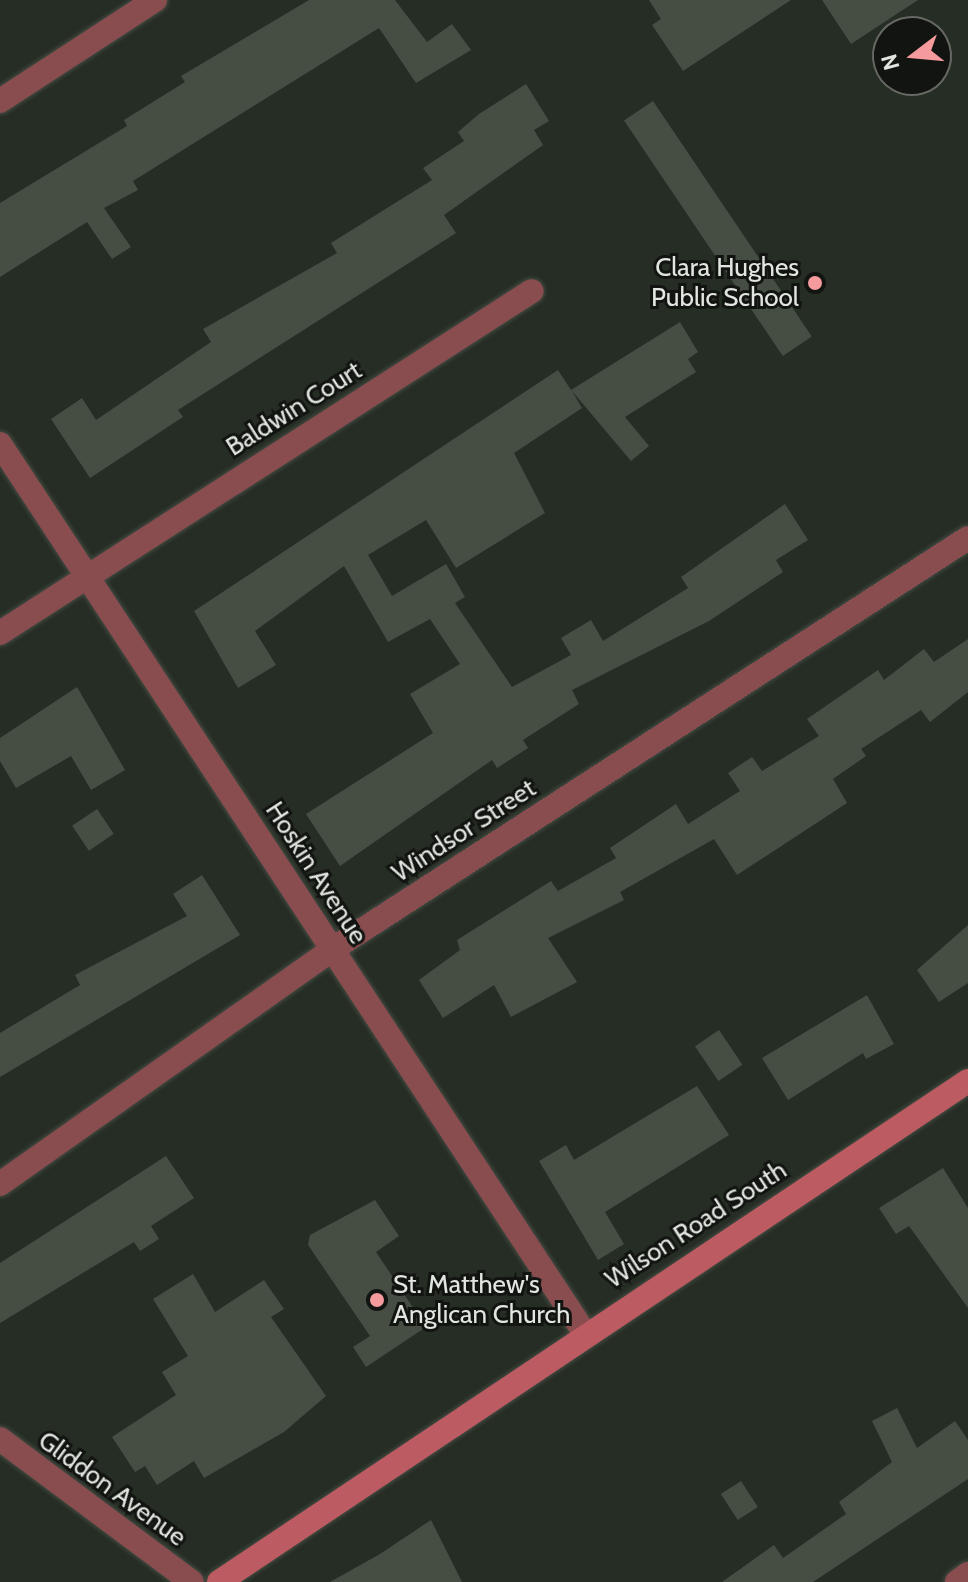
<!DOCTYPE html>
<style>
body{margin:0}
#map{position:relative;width:968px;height:1582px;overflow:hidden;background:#262d24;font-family:Cabin,sans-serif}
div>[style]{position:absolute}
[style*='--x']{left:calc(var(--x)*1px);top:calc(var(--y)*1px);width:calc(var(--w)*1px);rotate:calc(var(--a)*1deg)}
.building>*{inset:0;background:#464e44;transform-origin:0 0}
.roads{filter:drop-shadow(0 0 2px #444b42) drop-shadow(0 0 2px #444b42)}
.street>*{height:24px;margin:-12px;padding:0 12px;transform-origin:12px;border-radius:12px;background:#894c4f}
.secondary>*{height:24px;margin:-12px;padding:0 12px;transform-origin:12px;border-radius:12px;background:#bc5b62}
.dots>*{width:22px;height:22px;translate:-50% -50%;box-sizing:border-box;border:4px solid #111410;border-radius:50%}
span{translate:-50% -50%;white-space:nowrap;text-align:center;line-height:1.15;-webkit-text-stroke:6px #111410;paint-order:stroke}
.poi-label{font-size:26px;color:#e2e6e0}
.right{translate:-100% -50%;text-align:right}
.left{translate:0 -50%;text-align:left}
.street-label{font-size:26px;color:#e2e6e0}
.north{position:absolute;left:872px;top:16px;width:80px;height:80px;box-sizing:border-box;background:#111410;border:2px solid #656863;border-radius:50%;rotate:254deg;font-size:22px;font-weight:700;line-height:32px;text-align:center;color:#e2e6e0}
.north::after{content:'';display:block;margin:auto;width:28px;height:36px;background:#f59b9e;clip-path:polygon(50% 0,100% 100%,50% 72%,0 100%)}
</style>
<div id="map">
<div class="building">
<div style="clip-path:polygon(309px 0,395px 0,427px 42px,452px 24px,471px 50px,416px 83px,379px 28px,133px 181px,138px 190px,104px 208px,131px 247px,112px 259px,87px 222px,0 277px,0 203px,127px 126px,124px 120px,185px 82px,181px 76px)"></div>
<div style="clip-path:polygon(649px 0,791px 0,683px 71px,652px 25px,661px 19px)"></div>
<div style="clip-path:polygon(822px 0,918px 0,851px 44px)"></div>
<div style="clip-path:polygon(526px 84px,549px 121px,534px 130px,543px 145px,444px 215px,456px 233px,178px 410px,183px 417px,90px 478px,51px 419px,82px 398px,96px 420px,211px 342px,203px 329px,337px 253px,331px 243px,432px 180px,423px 168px,464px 141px,458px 132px,479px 114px)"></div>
<div style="left:653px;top:101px;width:284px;height:35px;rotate:56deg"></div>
<div style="clip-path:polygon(680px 322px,698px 352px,688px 359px,696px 372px,625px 417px,649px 446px,631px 461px,572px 391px,582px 408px,514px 453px,545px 513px,456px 568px,426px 520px,368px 555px,392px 596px,446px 564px,465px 597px,455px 603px,512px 687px,571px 655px,561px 638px,591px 620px,603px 641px,688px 588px,681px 577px,785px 504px,808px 540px,776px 560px,783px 572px,709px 621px,572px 690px,579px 704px,523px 740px,528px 748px,497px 768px,492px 760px,340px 866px,306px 814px,433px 733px,410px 694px,460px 664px,430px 619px,388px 642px,344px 566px,255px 631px,276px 665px,238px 688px,194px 611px,558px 370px,571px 390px)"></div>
<div style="clip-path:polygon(968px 639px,968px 692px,930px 722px,921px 710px,861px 749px,866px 756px,833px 779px,847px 803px,737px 875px,714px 839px,620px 892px,624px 900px,548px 938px,577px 982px,511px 1017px,494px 985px,443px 1018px,419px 980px,460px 950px,457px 940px,551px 881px,558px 891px,616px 858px,610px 848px,676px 804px,688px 824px,740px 791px,728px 773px,752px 757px,762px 771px,819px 736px,807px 719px,878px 670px,884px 680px,924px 649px,934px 662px)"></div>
<div style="clip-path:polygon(77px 687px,125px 770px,91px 790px,71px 756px,16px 788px,0 761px,0 738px)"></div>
<div style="left:97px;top:809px;width:30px;height:30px;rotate:56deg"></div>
<div style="clip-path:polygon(202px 875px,240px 935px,0 1077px,0 1033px,80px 985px,75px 975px,187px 916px,173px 894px)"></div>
<div style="clip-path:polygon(968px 925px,968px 983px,939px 1002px,917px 970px)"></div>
<div style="clip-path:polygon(867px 995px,894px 1044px,866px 1059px,863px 1053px,788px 1100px,762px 1058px)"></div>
<div style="left:719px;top:1030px;width:42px;height:29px;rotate:56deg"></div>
<div style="clip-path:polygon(697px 1086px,729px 1135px,605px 1212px,624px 1244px,598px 1260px,539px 1161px,566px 1145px,574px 1160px)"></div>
<div style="clip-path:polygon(166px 1156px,194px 1198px,151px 1226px,159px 1239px,140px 1251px,134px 1242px,0 1323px,0 1263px)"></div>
<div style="clip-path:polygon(943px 1168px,968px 1208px,968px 1308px,909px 1226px,896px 1234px,879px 1208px)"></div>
<div style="clip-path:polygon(375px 1200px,399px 1236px,376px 1252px,426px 1327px,366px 1367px,353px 1347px,370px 1336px,308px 1245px,310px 1235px)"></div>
<div style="clip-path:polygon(193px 1274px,215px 1312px,264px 1280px,284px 1309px,271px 1317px,326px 1396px,284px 1432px,204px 1478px,194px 1461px,157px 1485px,145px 1466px,135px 1472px,112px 1437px,176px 1395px,162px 1372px,188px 1356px,153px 1299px)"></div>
<div style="clip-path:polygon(897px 1408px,917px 1448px,955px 1421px,968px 1440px,968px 1479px,813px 1582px,722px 1582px,774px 1545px,783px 1558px,846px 1514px,839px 1502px,892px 1462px,872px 1421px)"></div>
<div style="left:741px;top:1481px;width:31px;height:24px;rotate:57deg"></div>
<div style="clip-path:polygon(431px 1520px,462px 1582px,330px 1582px,380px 1554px)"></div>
</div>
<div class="roads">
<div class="street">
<div style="--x:0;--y:101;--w:185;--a:-33.1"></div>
<div style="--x:0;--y:444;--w:1063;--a:56.67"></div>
<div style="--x:0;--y:633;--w:632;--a:-32.74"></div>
<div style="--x:0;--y:1184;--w:408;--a:-35.2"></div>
<div style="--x:333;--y:949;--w:756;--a:-32.91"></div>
<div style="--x:0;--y:1439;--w:239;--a:36.7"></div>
<div style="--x:957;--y:1582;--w:14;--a:-36"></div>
</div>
<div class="secondary">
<div style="--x:219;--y:1582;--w:901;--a:-33.78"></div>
</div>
</div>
<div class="dots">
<div style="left:815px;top:283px;background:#f59b9e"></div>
<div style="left:377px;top:1300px;background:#f59b9e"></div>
</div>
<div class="poi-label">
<span class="right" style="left:799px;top:283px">Clara Hughes<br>Public School</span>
<span class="left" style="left:393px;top:1300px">St. Matthew's<br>Anglican Church</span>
</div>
<div class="street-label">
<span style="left:294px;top:409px;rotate:-32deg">Baldwin Court</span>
<span style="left:464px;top:831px;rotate:-33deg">Windsor Street</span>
<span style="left:316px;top:873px;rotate:57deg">Hoskin Avenue</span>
<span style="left:696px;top:1225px;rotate:-33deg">Wilson Road South</span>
<span style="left:112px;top:1489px;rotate:36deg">Gliddon Avenue</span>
</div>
<div class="north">N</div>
</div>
